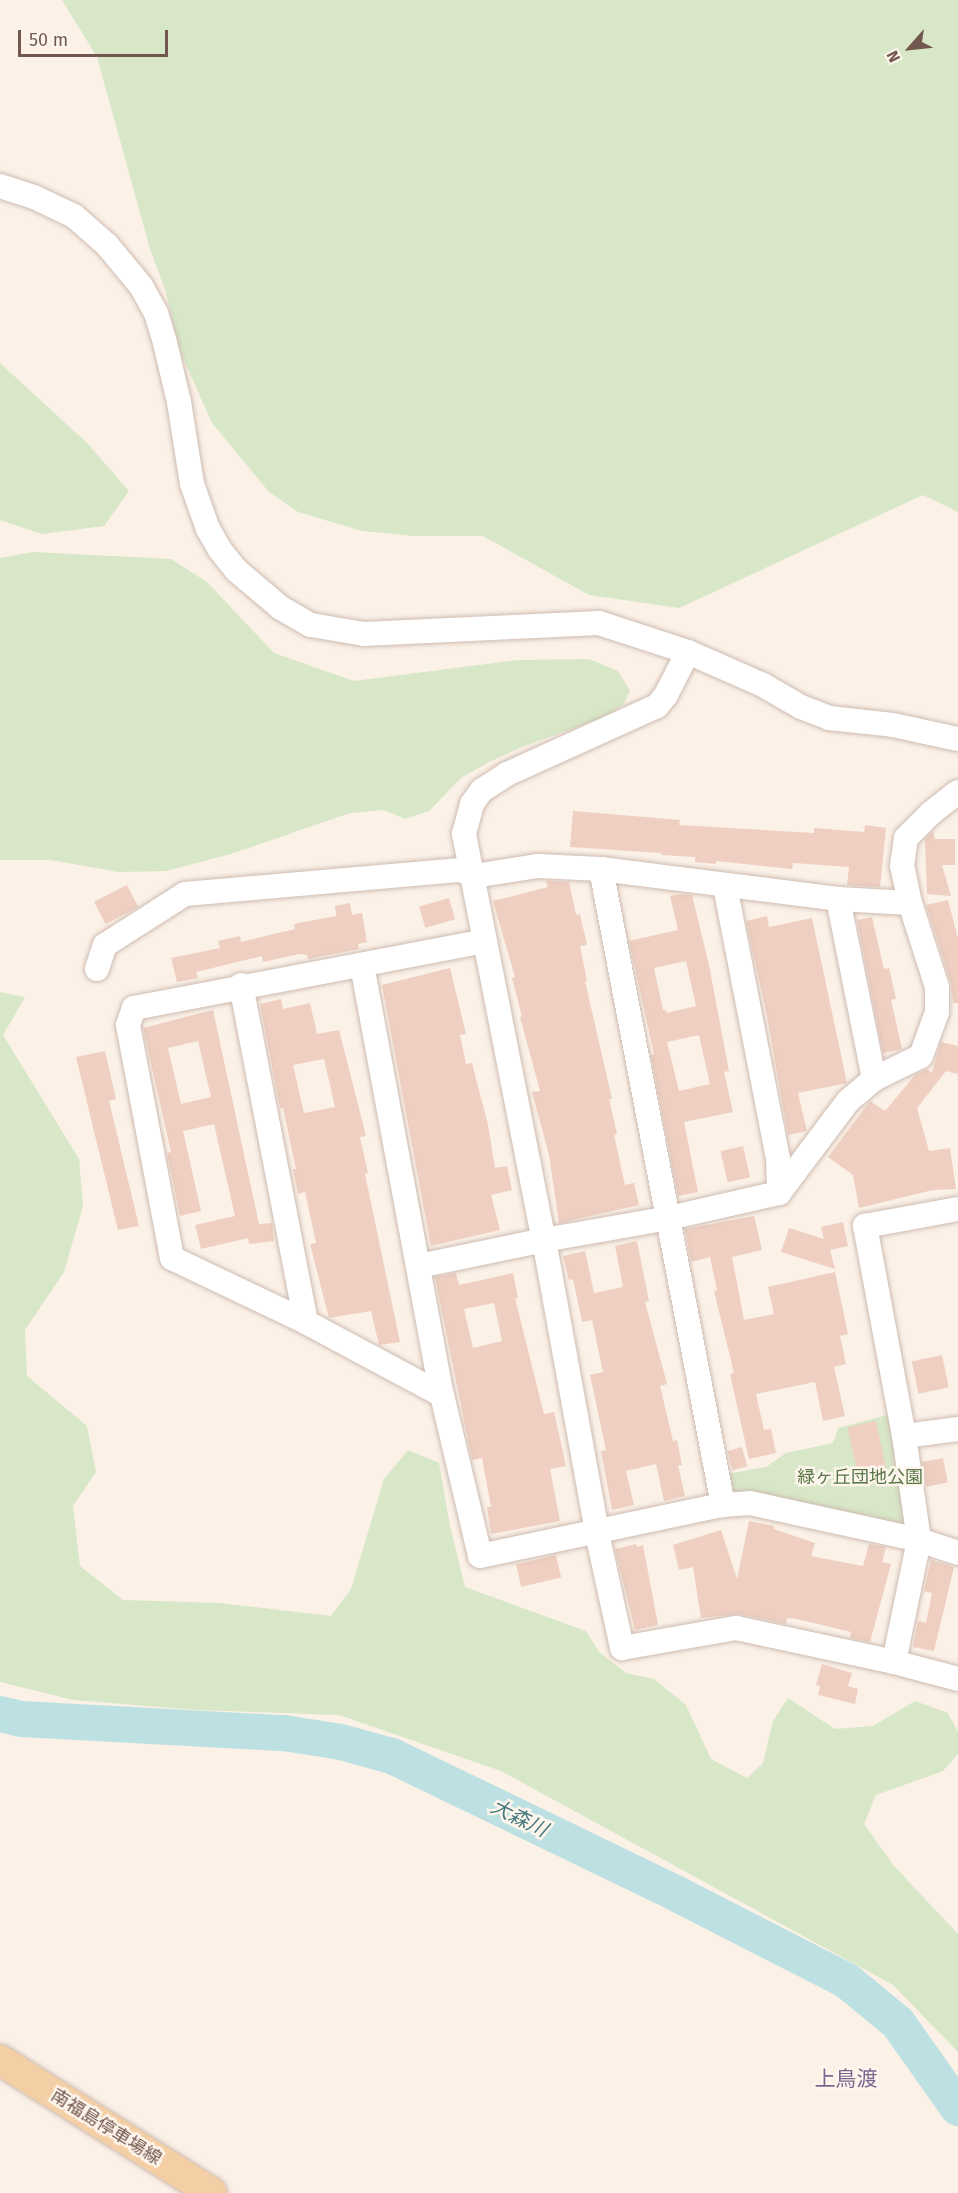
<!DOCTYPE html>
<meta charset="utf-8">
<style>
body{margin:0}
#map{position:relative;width:958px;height:2193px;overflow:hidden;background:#fbf1e7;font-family:"Fira Sans","Noto Sans JP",sans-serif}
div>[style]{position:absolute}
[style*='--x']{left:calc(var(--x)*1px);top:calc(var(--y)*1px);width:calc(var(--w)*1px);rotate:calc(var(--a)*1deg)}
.green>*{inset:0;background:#d7e7c7}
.river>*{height:36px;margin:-18px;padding:0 18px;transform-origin:18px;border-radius:18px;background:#bde1e3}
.building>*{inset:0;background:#eecfc1;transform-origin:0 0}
.roads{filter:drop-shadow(0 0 2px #cebbb1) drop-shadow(0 0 2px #cebbb1)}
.minor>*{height:24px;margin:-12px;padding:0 12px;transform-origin:12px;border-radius:12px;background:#fff}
.major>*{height:30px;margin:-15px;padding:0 15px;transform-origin:15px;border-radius:15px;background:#f4cfa5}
span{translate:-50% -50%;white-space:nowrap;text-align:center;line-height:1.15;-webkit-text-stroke:5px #fef6ed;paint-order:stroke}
.park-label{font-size:18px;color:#597746}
.street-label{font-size:18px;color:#72574e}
.water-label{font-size:20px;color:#46797d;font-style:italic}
.quarter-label{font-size:21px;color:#7d668e}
.north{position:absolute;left:880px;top:18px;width:60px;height:60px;-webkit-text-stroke:4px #fef6ed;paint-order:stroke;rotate:243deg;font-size:16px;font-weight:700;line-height:24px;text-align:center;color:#72574e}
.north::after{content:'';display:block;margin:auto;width:21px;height:27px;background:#72574e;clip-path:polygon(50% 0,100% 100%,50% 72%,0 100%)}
.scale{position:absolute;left:18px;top:30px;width:150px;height:27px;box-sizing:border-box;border:3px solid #72574e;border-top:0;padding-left:8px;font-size:18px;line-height:21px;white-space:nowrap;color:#72574e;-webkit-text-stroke:4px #fef6ed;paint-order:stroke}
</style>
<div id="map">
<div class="green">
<div style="clip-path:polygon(62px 0,958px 0,958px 512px,923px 495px,679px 608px,589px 595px,483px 536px,414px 536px,362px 531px,298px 512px,269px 492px,212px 423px,179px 349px,166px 292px,150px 249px,97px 57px)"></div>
<div style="clip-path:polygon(0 363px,87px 443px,129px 491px,104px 526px,42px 534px,0 520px)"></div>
<div style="clip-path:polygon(33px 552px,171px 559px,207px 582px,274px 653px,354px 681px,518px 660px,589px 659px,618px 671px,630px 691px,623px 705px,603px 718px,524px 746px,489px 762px,461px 778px,429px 811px,405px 819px,384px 810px,350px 813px,231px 854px,166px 871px,118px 872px,51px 860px,0 860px,0 558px)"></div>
<div style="clip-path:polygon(0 992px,25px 997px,3px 1035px,79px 1159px,83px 1206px,64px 1272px,25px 1330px,27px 1376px,87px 1426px,96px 1472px,73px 1506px,80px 1566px,123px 1600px,219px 1603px,331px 1616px,351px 1589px,384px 1479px,408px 1450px,439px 1463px,450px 1526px,465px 1587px,586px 1631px,600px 1653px,626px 1673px,654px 1679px,686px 1705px,711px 1759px,747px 1778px,763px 1763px,773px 1721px,788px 1698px,835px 1729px,873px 1726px,915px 1701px,948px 1713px,958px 1732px,958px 1754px,943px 1771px,876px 1795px,864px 1824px,894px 1866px,958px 1934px,958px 2052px,893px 1985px,501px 1771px,339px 1715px,197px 1710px,73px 1700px,0 1682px)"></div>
<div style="clip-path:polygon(895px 1413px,913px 1533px,727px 1499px,721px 1475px,766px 1467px,786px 1453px,833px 1443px,838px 1428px)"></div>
</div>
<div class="river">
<div style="--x:0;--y:1714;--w:23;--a:13"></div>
<div style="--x:22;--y:1719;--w:262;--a:3.1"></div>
<div style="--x:284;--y:1733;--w:58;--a:9"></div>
<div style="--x:341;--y:1742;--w:53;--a:15.4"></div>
<div style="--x:392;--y:1756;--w:319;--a:25.8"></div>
<div style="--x:679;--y:1895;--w:189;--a:27.1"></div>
<div style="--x:847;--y:1981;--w:66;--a:39.5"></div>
<div style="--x:898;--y:2023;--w:104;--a:54.8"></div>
</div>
<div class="building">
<div style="clip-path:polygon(573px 811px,680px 820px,679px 825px,814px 833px,814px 828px,864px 832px,865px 825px,886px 828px,880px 887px,847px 885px,849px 867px,793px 863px,792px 869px,716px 861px,716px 864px,695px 862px,695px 857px,661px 855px,661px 853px,570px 847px)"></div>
<div style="clip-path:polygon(933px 831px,935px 839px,955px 839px,955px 865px,942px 865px,951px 896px,927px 894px,925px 839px)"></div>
<div style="clip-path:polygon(546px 881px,569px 882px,576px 915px,580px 914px,587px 945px,580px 946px,587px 981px,585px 981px,612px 1099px,609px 1099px,617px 1134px,614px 1135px,625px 1185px,634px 1183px,639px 1205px,559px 1223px,549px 1155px,532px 1092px,540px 1091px,520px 1017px,522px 1017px,512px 978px,515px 977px,493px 901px,548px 887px)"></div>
<div style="left:127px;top:885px;width:25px;height:37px;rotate:63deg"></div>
<div style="clip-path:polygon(evenodd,682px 894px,692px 895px,709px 965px,729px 1071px,724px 1072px,733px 1112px,684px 1122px,698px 1192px,678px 1196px,651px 1055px,654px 1054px,629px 941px,678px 930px,670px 896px,682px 894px,686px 961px,696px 1006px,667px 1013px,666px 1010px,663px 1010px,654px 968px,686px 961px,682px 894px,699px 1035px,710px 1084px,679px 1091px,667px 1042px,699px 1035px)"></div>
<div style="left:449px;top:898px;width:22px;height:31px;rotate:74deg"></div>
<div style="clip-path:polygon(948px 900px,958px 938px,958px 1003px,953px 1003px,951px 983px,926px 905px)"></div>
<div style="clip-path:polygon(350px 903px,352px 915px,362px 913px,367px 942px,358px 944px,359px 949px,308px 959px,307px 955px,299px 954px,263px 962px,262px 956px,196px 972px,198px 978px,177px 982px,171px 958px,220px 948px,218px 941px,240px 936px,241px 942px,295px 929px,294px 924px,336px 916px,335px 906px)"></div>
<div style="clip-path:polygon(767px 916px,769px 927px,812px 918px,847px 1083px,798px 1093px,807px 1131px,788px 1135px,767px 1016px,746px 921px)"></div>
<div style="clip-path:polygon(872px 917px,884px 969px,889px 968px,896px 999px,891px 1000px,902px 1049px,883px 1053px,857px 920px)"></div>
<div style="clip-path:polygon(450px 968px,466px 1034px,460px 1035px,466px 1064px,472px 1063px,488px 1125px,495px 1168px,507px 1166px,512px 1190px,491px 1195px,500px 1230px,431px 1246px,382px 985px)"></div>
<div style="clip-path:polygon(evenodd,281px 999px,283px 1009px,310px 1003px,317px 1034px,339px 1030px,366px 1136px,360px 1137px,368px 1173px,365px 1174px,400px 1342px,379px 1345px,371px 1311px,329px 1318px,310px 1244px,316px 1243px,305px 1192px,298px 1194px,293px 1169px,296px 1169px,283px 1108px,280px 1108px,260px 1004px,281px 999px,324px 1059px,335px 1107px,304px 1113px,293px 1065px,324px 1059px)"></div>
<div style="clip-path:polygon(evenodd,213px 1010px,259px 1224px,272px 1223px,274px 1241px,249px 1244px,248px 1238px,201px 1249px,195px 1225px,235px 1216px,214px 1124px,183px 1131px,201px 1211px,180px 1216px,167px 1153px,171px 1152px,143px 1028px,213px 1010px,198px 1041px,211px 1097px,181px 1104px,168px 1048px,198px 1041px)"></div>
<div style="clip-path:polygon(941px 1042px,958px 1046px,958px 1074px,946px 1071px,917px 1108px,929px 1151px,950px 1148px,956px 1189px,933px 1190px,859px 1208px,853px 1175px,828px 1157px,870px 1101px,885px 1111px,915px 1075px,927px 1069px,932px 1073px)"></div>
<div style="clip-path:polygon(105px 1051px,116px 1099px,109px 1101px,139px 1226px,118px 1230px,76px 1057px)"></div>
<div style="left:743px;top:1146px;width:32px;height:23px;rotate:77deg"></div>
<div style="clip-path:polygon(754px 1216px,762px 1250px,732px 1257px,744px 1320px,774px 1314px,768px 1287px,835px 1272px,848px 1334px,840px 1336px,846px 1364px,834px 1367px,845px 1416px,823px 1421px,815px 1382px,756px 1394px,764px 1430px,771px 1429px,776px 1453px,749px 1459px,730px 1374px,734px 1373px,714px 1291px,717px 1290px,710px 1257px,691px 1262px,685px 1229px)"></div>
<div style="clip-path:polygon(843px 1222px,848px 1246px,830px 1250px,835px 1269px,781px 1252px,789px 1228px,824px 1239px,821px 1227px)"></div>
<div style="clip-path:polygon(637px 1241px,649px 1301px,645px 1302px,667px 1384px,660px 1386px,673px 1441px,677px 1440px,682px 1465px,678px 1465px,685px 1496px,664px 1501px,656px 1464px,626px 1471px,634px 1505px,612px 1510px,601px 1451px,606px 1450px,590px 1375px,603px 1372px,592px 1320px,582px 1322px,573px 1279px,569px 1280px,563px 1256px,585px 1251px,594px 1293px,623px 1287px,615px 1246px)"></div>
<div style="clip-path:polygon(evenodd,456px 1273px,459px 1285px,513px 1273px,518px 1298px,515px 1298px,544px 1414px,554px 1412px,566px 1466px,550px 1469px,560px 1521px,491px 1534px,487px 1507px,491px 1507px,482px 1458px,472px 1460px,435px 1277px,456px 1273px,494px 1303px,502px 1341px,473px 1348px,464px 1309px,494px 1303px)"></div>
<div style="left:942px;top:1355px;width:33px;height:31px;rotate:78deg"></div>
<div style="left:876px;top:1421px;width:51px;height:29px;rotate:78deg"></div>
<div style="left:742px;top:1447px;width:20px;height:15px;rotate:75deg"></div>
<div style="left:943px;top:1458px;width:25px;height:22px;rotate:79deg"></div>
<div style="clip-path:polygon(749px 1521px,774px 1526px,774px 1529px,815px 1543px,811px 1556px,863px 1566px,869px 1544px,886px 1547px,882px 1562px,891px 1564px,870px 1642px,850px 1638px,851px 1632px,797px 1619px,787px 1618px,786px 1624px,739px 1614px,701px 1618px,693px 1567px,679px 1570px,673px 1545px,721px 1530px,737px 1579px)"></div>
<div style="clip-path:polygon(636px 1544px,637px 1547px,643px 1545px,658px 1625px,635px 1630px,615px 1549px)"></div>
<div style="left:556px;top:1555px;width:23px;height:41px;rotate:77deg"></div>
<div style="clip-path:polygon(931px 1560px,954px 1567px,934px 1651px,913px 1647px,918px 1621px,926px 1623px,932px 1593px,924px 1591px)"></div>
<div style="clip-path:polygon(822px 1664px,852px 1673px,848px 1686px,858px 1689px,855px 1704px,818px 1695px,820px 1686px,816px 1685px)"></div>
</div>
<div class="roads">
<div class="minor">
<div style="--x:0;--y:186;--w:36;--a:18"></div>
<div style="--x:34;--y:197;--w:44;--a:25.4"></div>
<div style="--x:74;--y:216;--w:44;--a:41.3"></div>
<div style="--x:107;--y:245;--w:53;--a:50.3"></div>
<div style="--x:141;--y:286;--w:31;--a:61"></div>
<div style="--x:156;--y:313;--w:31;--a:73"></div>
<div style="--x:165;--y:343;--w:61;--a:76.7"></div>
<div style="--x:179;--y:402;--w:83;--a:81"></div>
<div style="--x:192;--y:484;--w:48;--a:70.4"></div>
<div style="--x:208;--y:529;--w:24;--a:60"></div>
<div style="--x:220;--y:550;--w:26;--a:51"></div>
<div style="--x:236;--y:570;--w:59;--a:40.2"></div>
<div style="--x:281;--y:608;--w:34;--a:30"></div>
<div style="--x:311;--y:625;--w:54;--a:9.6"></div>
<div style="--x:364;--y:634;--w:235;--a:-2.7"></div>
<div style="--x:599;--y:623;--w:94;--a:18"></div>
<div style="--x:688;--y:652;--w:82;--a:23.7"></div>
<div style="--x:763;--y:685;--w:44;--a:30.1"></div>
<div style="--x:801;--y:707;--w:30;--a:21"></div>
<div style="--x:829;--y:718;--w:64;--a:6.2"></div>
<div style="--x:893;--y:725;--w:66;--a:12.2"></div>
<div style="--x:688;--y:652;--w:48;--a:117.1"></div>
<div style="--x:666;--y:695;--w:14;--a:129"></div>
<div style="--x:657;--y:706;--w:165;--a:155.6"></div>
<div style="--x:507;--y:774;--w:30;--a:147"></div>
<div style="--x:482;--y:790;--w:17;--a:126"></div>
<div style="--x:472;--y:804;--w:31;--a:105"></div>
<div style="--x:464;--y:834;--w:414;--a:78.9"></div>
<div style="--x:544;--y:1240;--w:298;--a:79.7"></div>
<div style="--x:597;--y:1533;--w:118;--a:77.7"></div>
<div style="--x:622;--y:1648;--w:116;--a:-10"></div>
<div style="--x:736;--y:1628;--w:162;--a:12.1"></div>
<div style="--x:894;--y:1662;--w:66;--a:14.9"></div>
<div style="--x:601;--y:869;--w:648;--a:79.14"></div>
<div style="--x:725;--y:886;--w:277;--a:79"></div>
<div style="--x:778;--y:1158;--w:35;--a:88"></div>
<div style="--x:838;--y:899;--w:184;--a:78.7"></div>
<div style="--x:362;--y:965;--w:437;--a:79.5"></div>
<div style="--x:442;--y:1395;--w:165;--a:76.7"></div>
<div style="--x:480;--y:1556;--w:248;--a:-11.9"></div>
<div style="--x:723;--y:1505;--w:27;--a:-4"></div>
<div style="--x:750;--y:1503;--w:173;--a:12.3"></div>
<div style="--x:919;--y:1540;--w:41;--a:18.4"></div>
<div style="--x:97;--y:969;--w:25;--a:-72"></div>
<div style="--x:105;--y:945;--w:95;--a:-32.5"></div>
<div style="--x:185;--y:894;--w:277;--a:-5"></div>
<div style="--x:461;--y:870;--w:14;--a:25"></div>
<div style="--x:474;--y:876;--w:65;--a:-8.9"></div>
<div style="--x:538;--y:866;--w:63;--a:2.7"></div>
<div style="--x:601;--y:869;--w:239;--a:7.2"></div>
<div style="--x:838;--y:899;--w:72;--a:3.2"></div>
<div style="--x:241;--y:985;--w:343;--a:79.1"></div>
<div style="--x:419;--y:1266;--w:128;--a:-11.7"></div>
<div style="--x:544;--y:1240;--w:127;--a:-10"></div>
<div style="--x:669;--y:1218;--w:113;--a:-12.8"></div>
<div style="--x:779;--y:1193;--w:115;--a:-53.1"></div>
<div style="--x:848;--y:1101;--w:34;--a:-40"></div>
<div style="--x:874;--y:1079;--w:52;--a:-26.1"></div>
<div style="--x:921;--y:1056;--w:47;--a:-70"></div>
<div style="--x:937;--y:1012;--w:25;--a:-90"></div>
<div style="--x:937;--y:987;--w:88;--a:-107.8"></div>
<div style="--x:910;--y:903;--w:38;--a:-102"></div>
<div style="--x:902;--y:866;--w:28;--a:-82"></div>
<div style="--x:906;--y:838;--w:35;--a:-45"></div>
<div style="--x:931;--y:813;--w:34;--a:-38"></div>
<div style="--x:442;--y:1395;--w:154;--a:-151.8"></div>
<div style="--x:306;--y:1322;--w:148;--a:-154.5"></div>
<div style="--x:172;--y:1258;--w:237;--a:-100.7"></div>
<div style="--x:128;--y:1025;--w:18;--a:-71"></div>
<div style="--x:134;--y:1008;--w:356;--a:-10.8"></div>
<div style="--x:904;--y:1436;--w:54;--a:-7.4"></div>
<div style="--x:894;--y:1662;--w:125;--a:-78.4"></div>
<div style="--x:919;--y:1540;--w:105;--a:-98.2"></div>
<div style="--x:904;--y:1436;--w:214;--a:-100.5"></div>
<div style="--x:865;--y:1226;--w:95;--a:-10.4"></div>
</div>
<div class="major">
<div style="--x:0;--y:2060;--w:250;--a:32.1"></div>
</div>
</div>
<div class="park-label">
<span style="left:860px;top:1477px">緑ヶ丘団地公園</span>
</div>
<div class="street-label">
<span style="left:106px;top:2127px;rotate:32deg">南福島停車場線</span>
</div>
<div class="water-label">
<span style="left:519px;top:1818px;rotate:26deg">大森川</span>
</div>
<div class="quarter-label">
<span style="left:846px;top:2079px">上鳥渡</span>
</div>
<div class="north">N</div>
<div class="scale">50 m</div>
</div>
